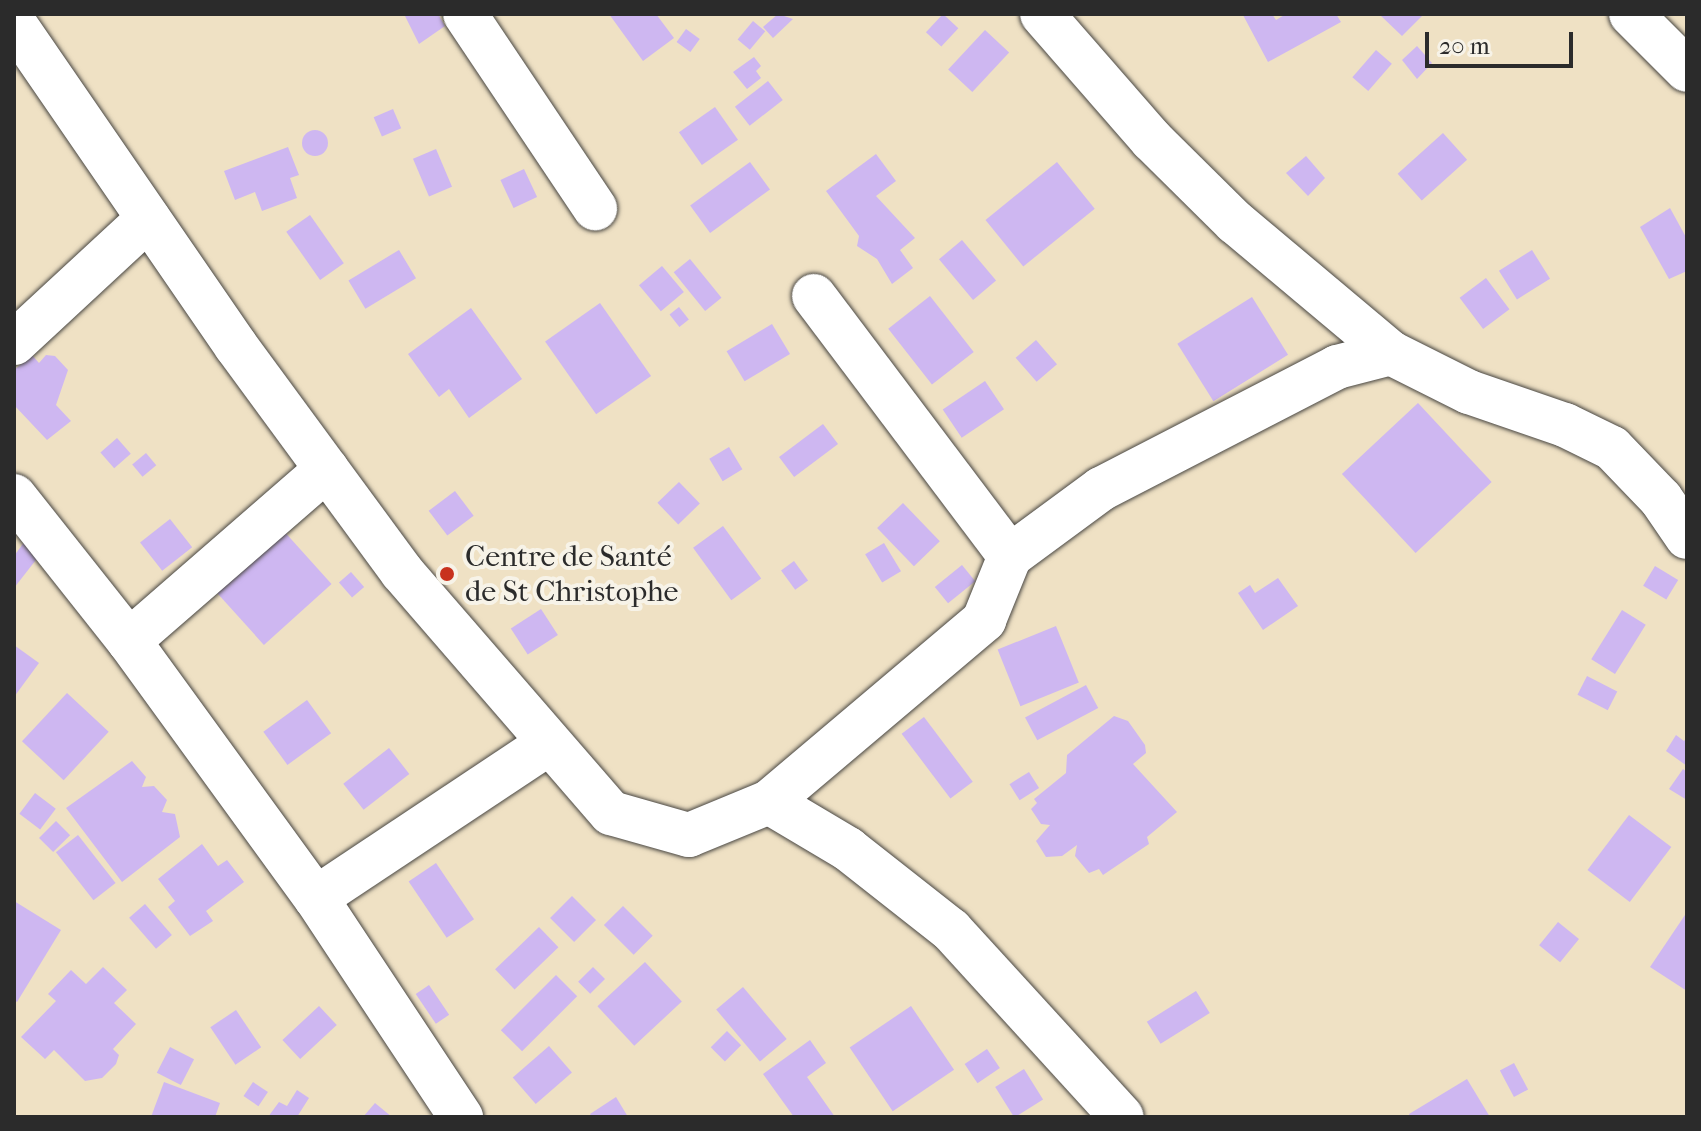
<!DOCTYPE html>
<meta charset="utf-8">
<style>
body{margin:0}
#map{position:relative;width:1701px;height:1131px;overflow:hidden;background:#efe1c4;font-family:"IM FELL French Canon",serif}
div>[style]{position:absolute}
[style*='--x']{left:calc(var(--x)*1px);top:calc(var(--y)*1px);width:calc(var(--w)*1px);rotate:calc(var(--a)*1deg)}
.building>*{inset:0;background:#ceb7f1;transform-origin:0 0}
.round{border-radius:50%}
.roads{filter:drop-shadow(0 0 2px #484642) drop-shadow(0 0 2px #484642)}
.minor>*{height:44px;margin:-22px;padding:0 22px;transform-origin:22px;border-radius:22px;background:#fff}
.dots>*{width:22px;height:22px;translate:-50% -50%;box-sizing:border-box;border:4px solid #f7f3e8;border-radius:50%}
span{translate:-50% -50%;white-space:nowrap;text-align:center;line-height:1.15;-webkit-text-stroke:8px #f7f3e8;paint-order:stroke}
.poi-label{font-size:30px;color:#2b2b2b}
.left{translate:0 -50%;text-align:left}
.frame{position:absolute;inset:0;border:16px solid #2b2b2b;pointer-events:none}
.scale{position:absolute;left:1425px;top:32px;width:148px;height:36px;box-sizing:border-box;border:4px solid #2b2b2b;border-top:0;padding-left:10px;font-size:24px;line-height:28px;white-space:nowrap;color:#2b2b2b;-webkit-text-stroke:6px #f7f3e8;paint-order:stroke}
</style>
<div id="map">
<div class="building">
<div style="clip-path:polygon(404px 14px,438px 14px,445px 26px,419px 44px)"></div>
<div style="clip-path:polygon(609px 14px,656px 14px,674px 38px,643px 61px)"></div>
<div style="clip-path:polygon(778px 14px,793px 19px,773px 38px,763px 27px)"></div>
<div style="left:943px;top:14px;width:21px;height:25px;rotate:43deg"></div>
<div style="clip-path:polygon(1272px 14px,1276px 20px,1286px 14px,1336px 14px,1341px 22px,1268px 62px,1243px 15px)"></div>
<div style="clip-path:polygon(1379px 14px,1424px 14px,1402px 36px)"></div>
<div style="left:753px;top:21px;width:16px;height:24px;rotate:40deg"></div>
<div style="left:686px;top:29px;width:17px;height:16px;rotate:36deg"></div>
<div style="left:985px;top:30px;width:33px;height:54px;rotate:43deg"></div>
<div style="clip-path:polygon(1417px 46px,1432px 63px,1417px 79px,1402px 60px)"></div>
<div style="left:1376px;top:50px;width:21px;height:36px;rotate:41deg"></div>
<div style="clip-path:polygon(754px 57px,761px 66px,756px 71px,761px 78px,747px 89px,733px 72px)"></div>
<div style="left:768px;top:81px;width:24px;height:42px;rotate:52deg"></div>
<div style="left:715px;top:107px;width:40px;height:44px;rotate:55deg"></div>
<div style="left:393px;top:109px;width:21px;height:21px;rotate:67deg"></div>
<div class="round" style="left:302px;top:130px;width:26px;height:26px"></div>
<div style="left:1443px;top:133px;width:36px;height:61px;rotate:48deg"></div>
<div style="clip-path:polygon(288px 147px,299px 175px,290px 178px,297px 198px,262px 211px,255px 192px,235px 200px,224px 171px)"></div>
<div style="left:436px;top:149px;width:41px;height:25px;rotate:67deg"></div>
<div style="clip-path:polygon(876px 154px,896px 181px,876px 196px,915px 238px,900px 250px,913px 268px,892px 284px,877px 259px,857px 246px,859px 236px,826px 191px)"></div>
<div style="clip-path:polygon(1306px 156px,1325px 178px,1308px 196px,1286px 173px)"></div>
<div style="left:750px;top:162px;width:34px;height:74px;rotate:54deg"></div>
<div style="left:1057px;top:162px;width:60px;height:92px;rotate:51deg"></div>
<div style="left:524px;top:169px;width:31px;height:26px;rotate:65deg"></div>
<div style="clip-path:polygon(1670px 208px,1687px 239px,1687px 271px,1669px 279px,1640px 227px)"></div>
<div style="left:310px;top:215px;width:59px;height:29px;rotate:55deg"></div>
<div style="left:962px;top:240px;width:53px;height:30px;rotate:50deg"></div>
<div style="left:399px;top:250px;width:33px;height:59px;rotate:59deg"></div>
<div style="left:1532px;top:250px;width:34px;height:39px;rotate:58deg"></div>
<div style="left:690px;top:259px;width:50px;height:21px;rotate:51deg"></div>
<div style="left:662px;top:266px;width:34px;height:30px;rotate:50deg"></div>
<div style="left:1486px;top:278px;width:39px;height:33px;rotate:53deg"></div>
<div style="left:930px;top:296px;width:71px;height:53px;rotate:52deg"></div>
<div style="left:1252px;top:297px;width:68px;height:88px;rotate:58deg"></div>
<div style="left:600px;top:303px;width:89px;height:67px;rotate:55deg"></div>
<div style="left:679px;top:307px;width:16px;height:12px;rotate:52deg"></div>
<div style="clip-path:polygon(471px 308px,522px 379px,469px 418px,449px 389px,439px 397px,408px 354px)"></div>
<div style="left:772px;top:324px;width:35px;height:53px;rotate:59deg"></div>
<div style="left:1036px;top:340px;width:32px;height:27px;rotate:49deg"></div>
<div style="clip-path:polygon(32px 355px,39px 363px,46px 355px,55px 356px,68px 370px,56px 405px,71px 421px,47px 440px,14px 405px,14px 370px)"></div>
<div style="left:985px;top:381px;width:34px;height:51px;rotate:56deg"></div>
<div style="left:1418px;top:403px;width:108px;height:104px;rotate:47deg"></div>
<div style="left:823px;top:424px;width:25px;height:55px;rotate:53deg"></div>
<div style="left:117px;top:438px;width:21px;height:22px;rotate:49deg"></div>
<div style="left:729px;top:447px;width:26px;height:23px;rotate:59deg"></div>
<div style="left:146px;top:453px;width:16px;height:18px;rotate:50deg"></div>
<div style="left:679px;top:482px;width:30px;height:30px;rotate:46deg"></div>
<div style="left:455px;top:491px;width:31px;height:33px;rotate:53deg"></div>
<div style="left:903px;top:503px;width:53px;height:36px;rotate:46deg"></div>
<div style="left:170px;top:519px;width:36px;height:38px;rotate:52deg"></div>
<div style="left:723px;top:526px;width:65px;height:37px;rotate:54deg"></div>
<div style="left:282px;top:529px;width:74px;height:91px;rotate:48deg"></div>
<div style="clip-path:polygon(25px 541px,39px 556px,14px 588px,14px 556px)"></div>
<div style="left:884px;top:543px;width:33px;height:22px;rotate:59deg"></div>
<div style="left:794px;top:561px;width:24px;height:16px;rotate:54deg"></div>
<div style="left:962px;top:565px;width:21px;height:35px;rotate:51deg"></div>
<div style="left:1655px;top:566px;width:27px;height:23px;rotate:31deg"></div>
<div style="left:351px;top:572px;width:20px;height:16px;rotate:49deg"></div>
<div style="clip-path:polygon(1278px 578px,1298px 606px,1263px 630px,1238px 593px,1250px 585px,1255px 593px)"></div>
<div style="left:541px;top:609px;width:31px;height:36px;rotate:57deg"></div>
<div style="left:1622px;top:610px;width:28px;height:58px;rotate:32deg"></div>
<div style="left:1056px;top:626px;width:61px;height:63px;rotate:68deg"></div>
<div style="clip-path:polygon(14px 645px,39px 663px,14px 697px)"></div>
<div style="left:1587px;top:676px;width:34px;height:21px;rotate:27deg"></div>
<div style="left:1086px;top:685px;width:26px;height:69px;rotate:62deg"></div>
<div style="left:67px;top:693px;width:57px;height:66px;rotate:43deg"></div>
<div style="left:307px;top:700px;width:41px;height:54px;rotate:54deg"></div>
<div style="clip-path:polygon(1114px 716px,1128px 721px,1145px 745px,1146px 753px,1133px 764px,1177px 812px,1147px 837px,1149px 844px,1103px 875px,1099px 869px,1089px 873px,1075px 856px,1077px 845px,1062px 856px,1046px 857px,1036px 841px,1050px 825px,1041px 824px,1031px 809px,1037px 803px,1034px 799px,1066px 773px,1067px 755px)"></div>
<div style="left:924px;top:717px;width:81px;height:28px;rotate:53deg"></div>
<div style="clip-path:polygon(1676px 735px,1684px 741px,1687px 737px,1687px 766px,1666px 751px)"></div>
<div style="left:389px;top:748px;width:33px;height:58px;rotate:52deg"></div>
<div style="clip-path:polygon(132px 761px,146px 777px,142px 787px,154px 786px,167px 800px,162px 812px,175px 814px,180px 837px,122px 882px,66px 808px)"></div>
<div style="clip-path:polygon(1683px 769px,1687px 772px,1687px 800px,1669px 789px)"></div>
<div style="left:1029px;top:772px;width:19px;height:23px;rotate:58deg"></div>
<div style="left:35px;top:793px;width:26px;height:26px;rotate:37deg"></div>
<div style="left:1629px;top:815px;width:53px;height:69px;rotate:37deg"></div>
<div style="left:56px;top:821px;width:20px;height:24px;rotate:45deg"></div>
<div style="left:78px;top:835px;width:61px;height:28px;rotate:52deg"></div>
<div style="clip-path:polygon(202px 844px,218px 866px,227px 860px,244px 882px,206px 911px,213px 921px,190px 936px,168px 907px,175px 901px,158px 879px)"></div>
<div style="left:436px;top:863px;width:68px;height:33px;rotate:56deg"></div>
<div style="left:572px;top:896px;width:34px;height:31px;rotate:45deg"></div>
<div style="clip-path:polygon(14px 901px,61px 930px,17px 1002px,14px 1000px)"></div>
<div style="left:145px;top:904px;width:41px;height:21px;rotate:49deg"></div>
<div style="left:623px;top:906px;width:42px;height:27px;rotate:45deg"></div>
<div style="clip-path:polygon(1687px 912px,1687px 991px,1650px 967px)"></div>
<div style="left:1558px;top:922px;width:27px;height:30px;rotate:39deg"></div>
<div style="left:539px;top:927px;width:28px;height:61px;rotate:46deg"></div>
<div style="left:645px;top:962px;width:54px;height:65px;rotate:47deg"></div>
<div style="clip-path:polygon(103px 967px,127px 990px,114px 1003px,136px 1024px,113px 1049px,119px 1055px,116px 1064px,102px 1078px,85px 1081px,54px 1050px,45px 1059px,21px 1037px,56px 1001px,48px 994px,71px 970px,86px 984px)"></div>
<div style="left:593px;top:967px;width:17px;height:21px;rotate:45deg"></div>
<div style="left:556px;top:975px;width:30px;height:78px;rotate:45deg"></div>
<div style="left:429px;top:985px;width:36px;height:16px;rotate:56deg"></div>
<div style="left:743px;top:987px;width:68px;height:35px;rotate:50deg"></div>
<div style="left:1196px;top:991px;width:26px;height:58px;rotate:58deg"></div>
<div style="left:319px;top:1006px;width:26px;height:50px;rotate:47deg"></div>
<div style="left:911px;top:1006px;width:77px;height:74px;rotate:56deg"></div>
<div style="left:236px;top:1010px;width:45px;height:31px;rotate:56deg"></div>
<div style="left:727px;top:1031px;width:20px;height:23px;rotate:45deg"></div>
<div style="clip-path:polygon(810px 1040px,826px 1063px,807px 1077px,835px 1117px,794px 1117px,763px 1074px)"></div>
<div style="left:549px;top:1046px;width:35px;height:48px;rotate:49deg"></div>
<div style="left:170px;top:1047px;width:27px;height:29px;rotate:27deg"></div>
<div style="left:987px;top:1049px;width:23px;height:27px;rotate:56deg"></div>
<div style="left:1514px;top:1063px;width:30px;height:16px;rotate:62deg"></div>
<div style="left:1024px;top:1069px;width:36px;height:34px;rotate:58deg"></div>
<div style="clip-path:polygon(1467px 1079px,1490px 1117px,1410px 1117px,1409px 1114px)"></div>
<div style="clip-path:polygon(164px 1082px,220px 1103px,215px 1117px,151px 1117px)"></div>
<div style="left:253px;top:1082px;width:18px;height:17px;rotate:34deg"></div>
<div style="clip-path:polygon(297px 1090px,309px 1098px,297px 1117px,268px 1117px,279px 1102px,287px 1106px)"></div>
<div style="clip-path:polygon(616px 1097px,628px 1117px,592px 1117px,590px 1114px)"></div>
<div style="clip-path:polygon(375px 1103px,392px 1117px,363px 1117px)"></div>
</div>
<div class="roads">
<div class="minor">
<div style="--x:465;--y:14;--w:234;--a:56.2"></div>
<div style="--x:1042;--y:14;--w:167;--a:48.9"></div>
<div style="--x:1152;--y:140;--w:117;--a:44.7"></div>
<div style="--x:1235;--y:222;--w:204;--a:40"></div>
<div style="--x:1391;--y:353;--w:87;--a:26.6"></div>
<div style="--x:1469;--y:392;--w:102;--a:19"></div>
<div style="--x:1565;--y:425;--w:52;--a:26.1"></div>
<div style="--x:1612;--y:448;--w:71;--a:46.1"></div>
<div style="--x:1661;--y:499;--w:46;--a:55.6"></div>
<div style="--x:1631;--y:14;--w:79;--a:45"></div>
<div style="--x:14;--y:23;--w:392;--a:55.5"></div>
<div style="--x:236;--y:346;--w:280;--a:53.7"></div>
<div style="--x:402;--y:572;--w:319;--a:49.1"></div>
<div style="--x:611;--y:813;--w:81;--a:15.8"></div>
<div style="--x:689;--y:835;--w:87;--a:-22.4"></div>
<div style="--x:769;--y:802;--w:282;--a:-40.2"></div>
<div style="--x:984;--y:620;--w:69;--a:-67.9"></div>
<div style="--x:1010;--y:556;--w:113;--a:-36.4"></div>
<div style="--x:1101;--y:489;--w:266;--a:-27.3"></div>
<div style="--x:1337;--y:367;--w:56;--a:-14.5"></div>
<div style="--x:814;--y:296;--w:326;--a:53"></div>
<div style="--x:14;--y:343;--w:183;--a:-42.8"></div>
<div style="--x:14;--y:496;--w:185;--a:51.6"></div>
<div style="--x:129;--y:641;--w:318;--a:54"></div>
<div style="--x:316;--y:898;--w:263;--a:56.5"></div>
<div style="--x:129;--y:641;--w:262;--a:-41"></div>
<div style="--x:769;--y:802;--w:92;--a:30.7"></div>
<div style="--x:848;--y:849;--w:131;--a:38.2"></div>
<div style="--x:951;--y:930;--w:253;--a:47.6"></div>
<div style="--x:316;--y:898;--w:278;--a:-33.6"></div>
</div>
</div>
<div class="dots">
<div style="left:447px;top:574px;background:#c8321e"></div>
</div>
<div class="poi-label">
<span class="left" style="left:465px;top:574px">Centre de Santé<br>de St Christophe</span>
</div>
<div class="frame"></div>
<div class="scale">20 m</div>
</div>
